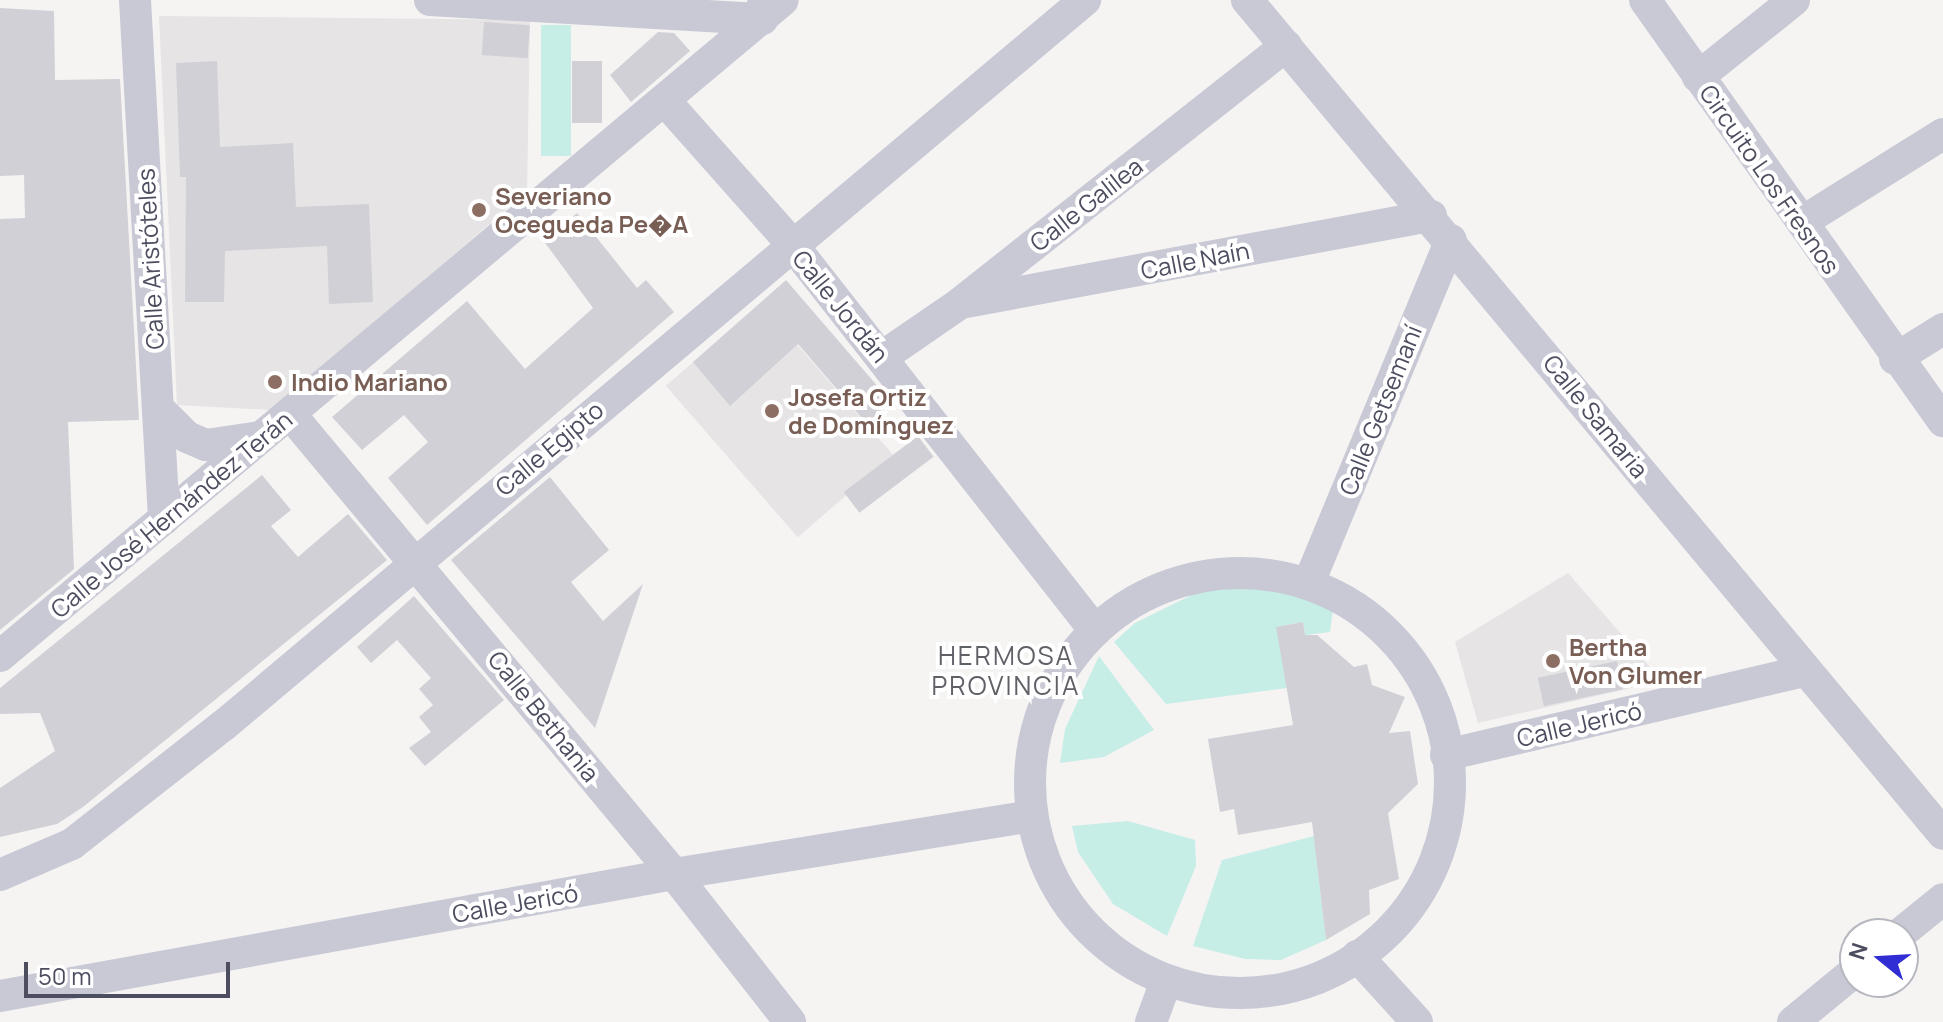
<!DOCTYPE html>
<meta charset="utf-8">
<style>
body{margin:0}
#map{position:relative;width:1943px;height:1022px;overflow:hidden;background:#f5f4f3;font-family:Manrope,sans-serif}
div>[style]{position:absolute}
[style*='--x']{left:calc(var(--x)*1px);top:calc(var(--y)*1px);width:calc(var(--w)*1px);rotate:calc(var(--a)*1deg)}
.education>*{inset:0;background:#e6e4e4;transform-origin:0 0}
.green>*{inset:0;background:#c7ede7;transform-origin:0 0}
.building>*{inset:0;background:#d1d0d6;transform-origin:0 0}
.street>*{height:32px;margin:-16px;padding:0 16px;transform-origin:16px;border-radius:16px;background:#c8c9d5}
.street>.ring{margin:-16px;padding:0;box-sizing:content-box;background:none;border:32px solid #c8c9d5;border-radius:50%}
.dots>*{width:22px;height:22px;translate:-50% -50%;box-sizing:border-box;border:4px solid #fff;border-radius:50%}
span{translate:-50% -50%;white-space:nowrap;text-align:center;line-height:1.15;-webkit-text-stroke:8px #fff;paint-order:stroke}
.street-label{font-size:24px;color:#4c4d5f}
.education-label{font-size:24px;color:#785e54;font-weight:700}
.left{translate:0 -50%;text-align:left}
.neighbourhood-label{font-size:26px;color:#606067;letter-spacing:2px}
.north{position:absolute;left:1839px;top:918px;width:80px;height:80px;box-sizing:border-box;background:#fff;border:2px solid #b7b8bf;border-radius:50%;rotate:288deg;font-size:22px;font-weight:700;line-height:32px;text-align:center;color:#4c4d5f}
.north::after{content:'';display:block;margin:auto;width:28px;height:36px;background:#312dd5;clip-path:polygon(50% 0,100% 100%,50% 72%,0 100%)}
.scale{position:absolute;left:24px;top:962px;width:206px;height:36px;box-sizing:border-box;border:4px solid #4c4d5f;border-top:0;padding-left:10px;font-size:24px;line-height:28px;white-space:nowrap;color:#4c4d5f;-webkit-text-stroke:6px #fff;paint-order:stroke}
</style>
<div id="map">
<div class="education">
<div style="clip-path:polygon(159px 16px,530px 20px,527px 192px,271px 410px,177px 405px)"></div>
<div style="left:761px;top:303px;width:201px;height:126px;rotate:49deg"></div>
<div style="clip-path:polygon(1568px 573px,1662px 681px,1478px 723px,1455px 642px)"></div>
</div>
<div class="green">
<div style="left:571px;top:25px;width:131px;height:30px;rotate:90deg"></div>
<div style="clip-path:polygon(1269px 583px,1300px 590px,1333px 610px,1330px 632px,1305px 635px,1303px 622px,1277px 627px,1287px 688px,1166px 704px,1114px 642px,1135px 623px,1206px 588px)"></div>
<div style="clip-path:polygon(1099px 656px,1154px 730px,1104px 757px,1060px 763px,1065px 729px)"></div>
<div style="clip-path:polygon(1128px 821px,1195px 840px,1196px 866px,1167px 936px,1113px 904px,1078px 852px,1072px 826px)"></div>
<div style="clip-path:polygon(1314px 836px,1326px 940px,1281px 960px,1245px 959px,1193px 946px,1222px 860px)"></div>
</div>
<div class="building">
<div style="clip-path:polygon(0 8px,54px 11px,55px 80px,120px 79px,139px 420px,68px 422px,74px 569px,0 630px,0 219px,25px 218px,24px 175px,0 176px)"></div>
<div style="left:484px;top:22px;width:46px;height:33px;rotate:4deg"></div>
<div style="clip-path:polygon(658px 32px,674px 33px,690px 51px,631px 102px,610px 75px)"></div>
<div style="clip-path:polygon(217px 61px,220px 147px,293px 143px,296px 207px,369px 204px,373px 302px,329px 304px,327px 246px,225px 251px,224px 302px,185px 302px,186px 177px,180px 177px,176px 63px)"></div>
<div style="left:572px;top:61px;width:30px;height:62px"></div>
<div style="clip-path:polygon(577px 213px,637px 288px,646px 280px,674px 312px,427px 525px,388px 478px,428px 442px,404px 415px,362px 450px,332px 417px,467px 301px,525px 369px,593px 308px,543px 240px)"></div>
<div style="clip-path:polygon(786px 280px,886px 396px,873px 431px,798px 344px,730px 406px,693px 362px)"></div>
<div style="left:918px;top:436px;width:26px;height:93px;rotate:53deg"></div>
<div style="clip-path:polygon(262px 475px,291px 510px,271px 526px,298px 557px,348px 514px,387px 560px,83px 807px,57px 824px,0 837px,0 788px,55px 751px,40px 713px,0 714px,0 688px)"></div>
<div style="clip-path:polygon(550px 477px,609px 550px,571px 582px,603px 621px,643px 584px,595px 728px,451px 560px)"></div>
<div style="clip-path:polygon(414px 596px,504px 700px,425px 766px,409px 748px,431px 732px,419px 717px,433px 705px,419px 689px,431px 678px,397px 640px,371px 663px,357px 647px)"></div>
<div style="clip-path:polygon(1303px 622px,1305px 635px,1317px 635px,1354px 667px,1367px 664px,1372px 685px,1405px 697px,1389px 733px,1410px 731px,1418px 784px,1388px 813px,1399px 879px,1369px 890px,1370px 914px,1326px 940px,1312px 822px,1238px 835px,1234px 809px,1220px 812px,1208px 739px,1293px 725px,1276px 627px)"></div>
<div style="left:1617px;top:661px;width:29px;height:81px;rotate:78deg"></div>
</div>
<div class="street">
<div style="--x:135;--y:0;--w:520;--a:86.8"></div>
<div style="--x:430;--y:0;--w:333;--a:3.3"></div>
<div style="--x:762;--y:19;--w:12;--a:-90"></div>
<div style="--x:1247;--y:0;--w:1086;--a:50.15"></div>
<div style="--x:1645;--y:0;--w:516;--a:54.71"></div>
<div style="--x:1698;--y:77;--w:123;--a:-38.7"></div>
<div style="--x:666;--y:102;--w:188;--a:48.4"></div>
<div style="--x:791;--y:243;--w:493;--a:51.9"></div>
<div style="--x:1802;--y:222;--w:166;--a:-32"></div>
<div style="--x:966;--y:302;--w:473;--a:-10.5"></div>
<div style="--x:882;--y:357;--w:93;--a:-34.5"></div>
<div style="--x:959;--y:304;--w:417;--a:-38.3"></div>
<div style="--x:1895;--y:359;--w:57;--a:-32"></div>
<div style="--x:158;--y:408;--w:41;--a:45"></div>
<div style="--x:187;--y:437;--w:21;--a:23"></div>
<div style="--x:206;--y:445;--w:55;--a:-8.4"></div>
<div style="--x:291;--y:415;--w:598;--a:50.16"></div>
<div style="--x:674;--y:874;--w:188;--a:51.9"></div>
<div class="ring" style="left:1030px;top:573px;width:388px;height:388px"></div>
<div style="--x:1310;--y:580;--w:368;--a:-67.5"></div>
<div style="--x:0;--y:656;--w:1021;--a:-39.96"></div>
<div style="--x:1446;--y:755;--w:369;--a:-13.2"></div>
<div style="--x:0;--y:875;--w:78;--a:-23.3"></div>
<div style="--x:72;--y:844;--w:193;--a:-38.1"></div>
<div style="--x:224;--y:725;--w:1126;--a:-40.1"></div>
<div style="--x:1900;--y:934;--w:55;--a:-39.1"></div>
<div style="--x:1357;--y:956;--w:89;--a:47.7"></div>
<div style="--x:0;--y:996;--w:685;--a:-10.26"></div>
<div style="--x:674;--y:874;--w:362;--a:-9.2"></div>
<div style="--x:1151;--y:1022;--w:40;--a:-69.8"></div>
<div style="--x:1793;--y:1022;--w:80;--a:-39.4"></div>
</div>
<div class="dots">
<div style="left:479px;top:210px;background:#8d6e63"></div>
<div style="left:275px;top:382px;background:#8d6e63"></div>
<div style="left:772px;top:411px;background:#8d6e63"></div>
<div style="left:1553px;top:661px;background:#8d6e63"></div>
</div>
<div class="street-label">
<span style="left:1770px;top:179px;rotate:55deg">Circuito Los Fresnos</span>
<span style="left:1086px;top:204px;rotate:-38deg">Calle Galilea</span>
<span style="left:150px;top:259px;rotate:-93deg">Calle Aristóteles</span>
<span style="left:1195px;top:260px;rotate:-11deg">Calle Naín</span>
<span style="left:841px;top:306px;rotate:51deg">Calle Jordán</span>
<span style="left:1380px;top:410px;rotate:-68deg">Calle Getsemaní</span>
<span style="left:1596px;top:416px;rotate:51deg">Calle Samaria</span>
<span style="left:549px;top:448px;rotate:-40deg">Calle Egipto</span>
<span style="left:171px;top:514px;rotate:-40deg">Calle José Hernández Terán</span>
<span style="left:544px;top:716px;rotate:51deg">Calle Bethania</span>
<span style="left:1579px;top:724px;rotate:-13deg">Calle Jericó</span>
<span style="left:515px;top:903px;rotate:-10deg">Calle Jericó</span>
</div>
<div class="education-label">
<span class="left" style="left:495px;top:210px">Severiano<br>Ocegueda Pe�A</span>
<span class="left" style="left:291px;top:382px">Indio Mariano</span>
<span class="left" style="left:788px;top:411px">Josefa Ortiz<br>de Domínguez</span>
<span class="left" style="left:1569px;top:661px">Bertha<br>Von Glumer</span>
</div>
<div class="neighbourhood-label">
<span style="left:1006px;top:671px">HERMOSA<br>PROVINCIA</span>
</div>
<div class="north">N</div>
<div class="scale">50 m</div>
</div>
